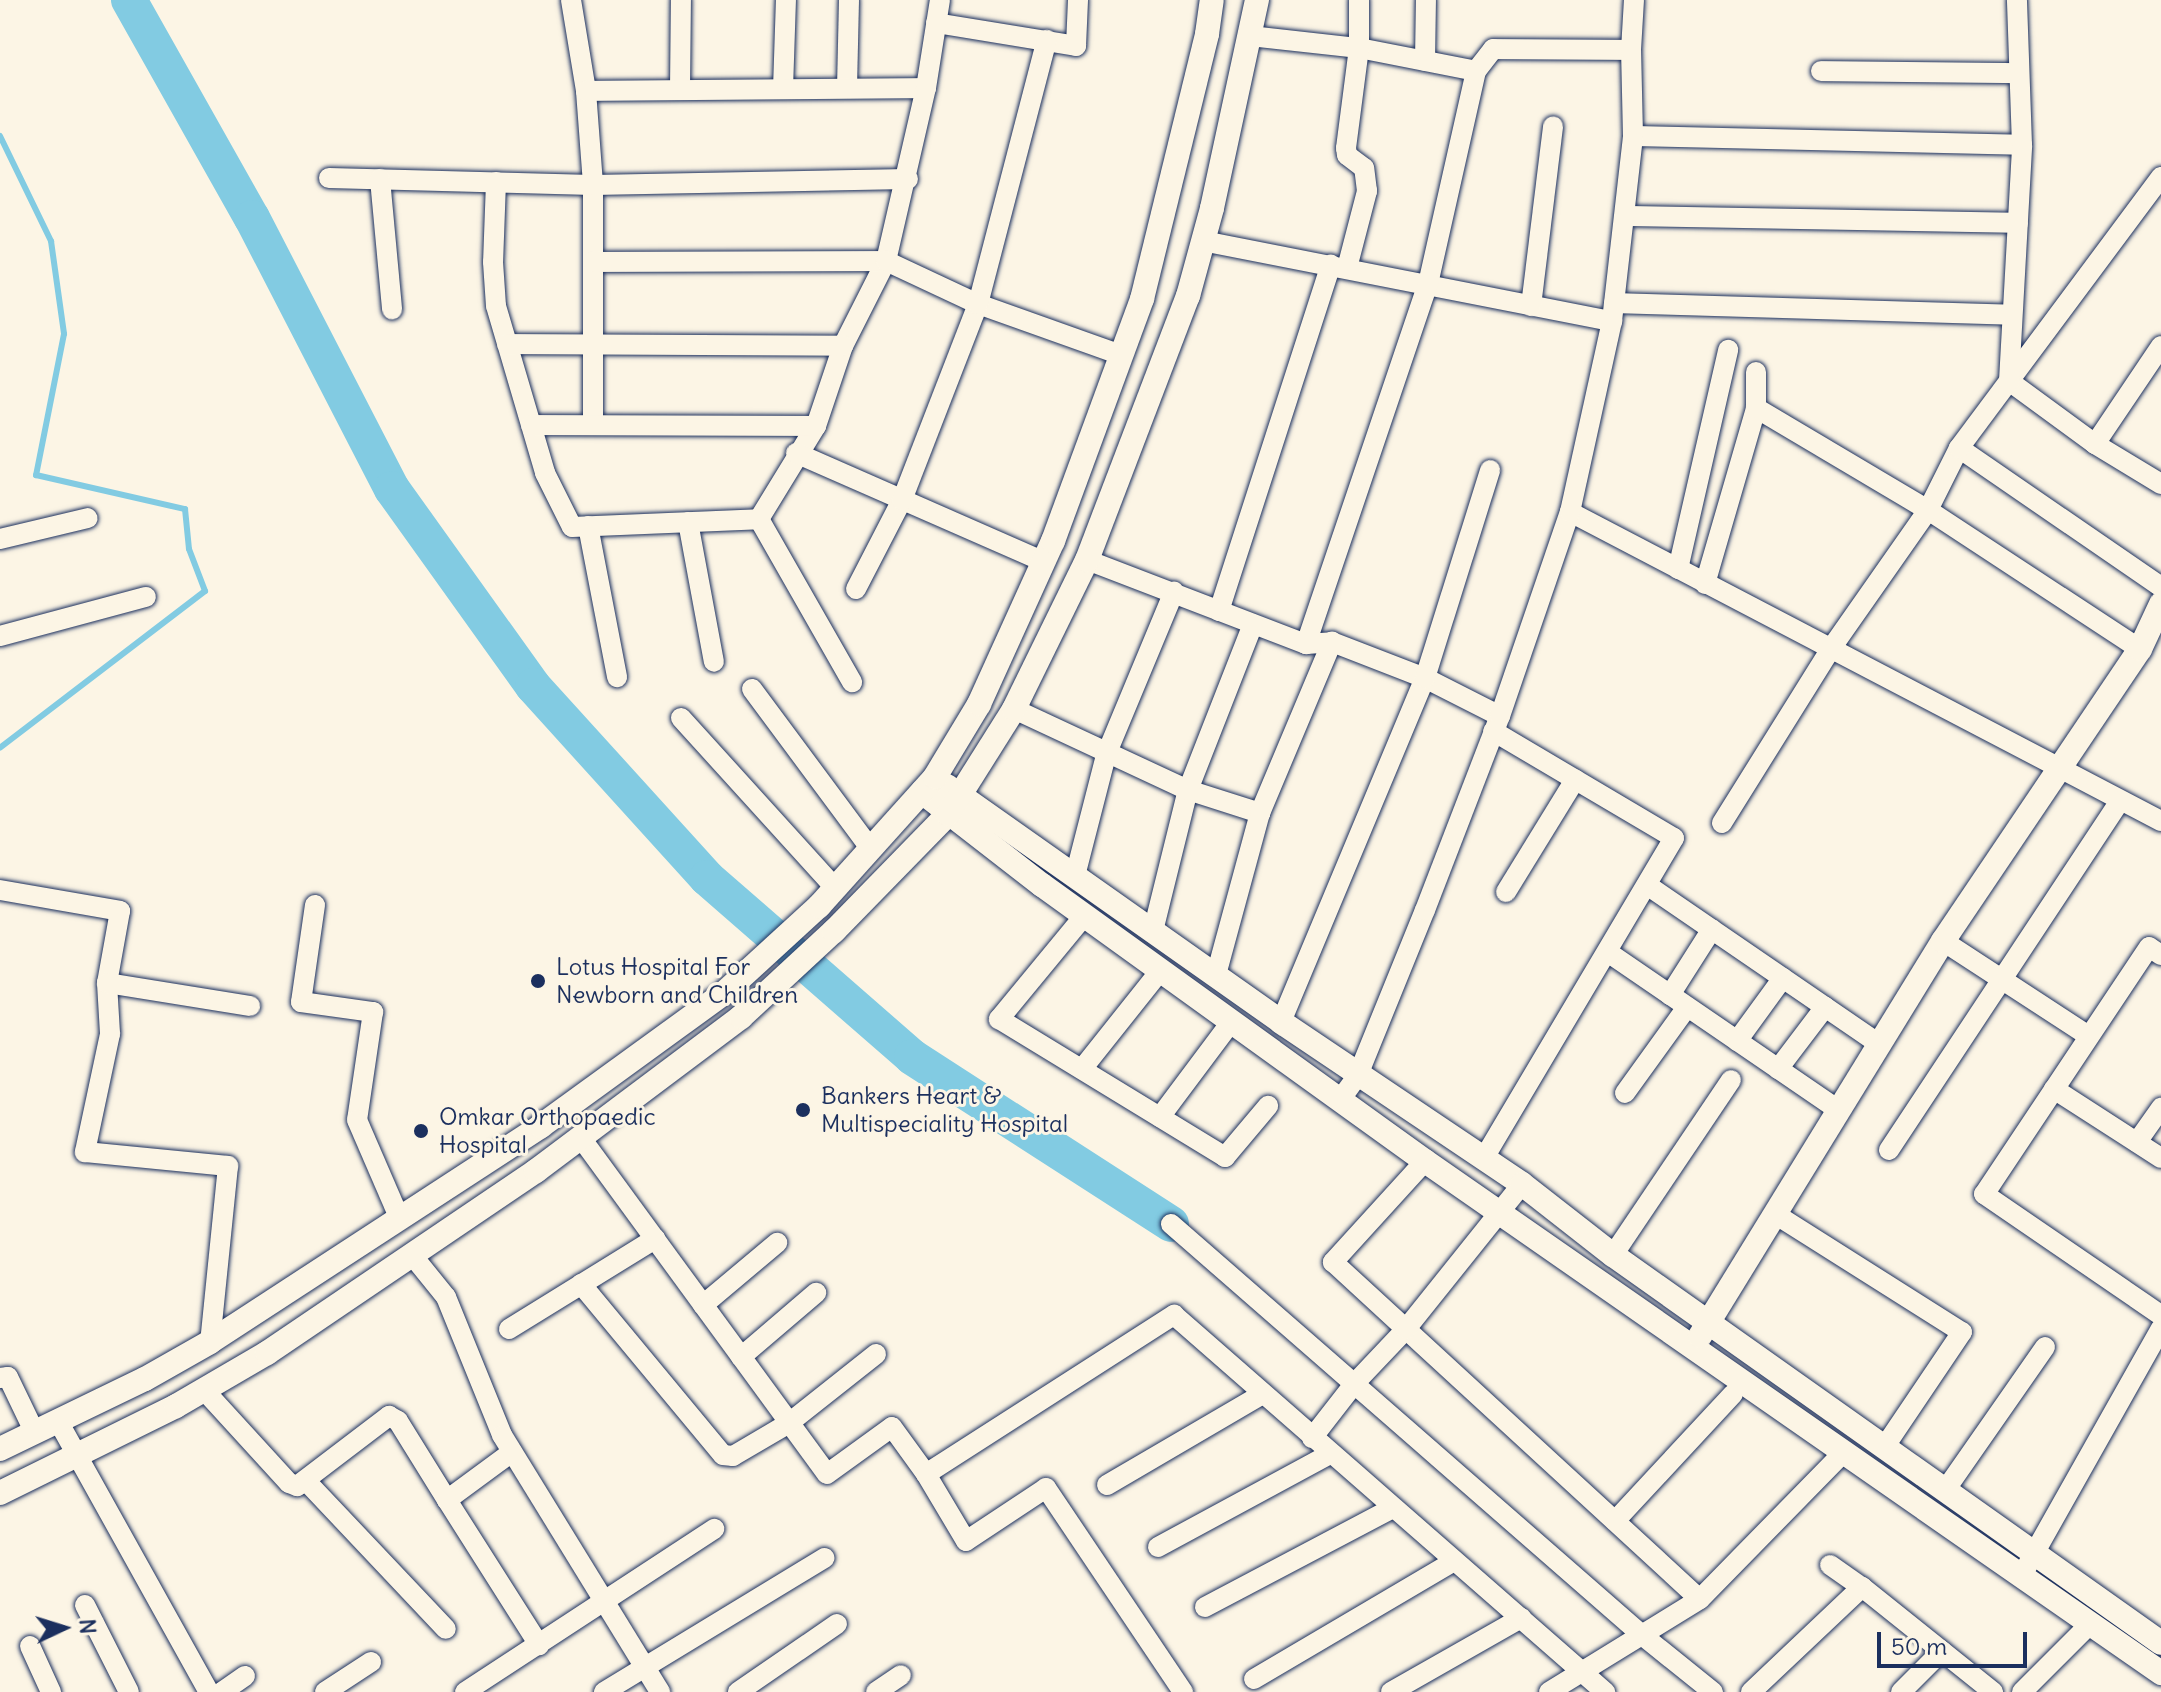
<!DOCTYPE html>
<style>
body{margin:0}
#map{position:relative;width:2161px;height:1692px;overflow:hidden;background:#fcf5e5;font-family:Delius,sans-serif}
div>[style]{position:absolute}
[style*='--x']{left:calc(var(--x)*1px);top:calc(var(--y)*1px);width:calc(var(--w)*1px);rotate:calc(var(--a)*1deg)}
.stream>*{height:6px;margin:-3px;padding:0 3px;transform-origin:3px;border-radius:3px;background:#82cbe2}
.river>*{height:36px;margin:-18px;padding:0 18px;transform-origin:18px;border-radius:18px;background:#82cbe2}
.roads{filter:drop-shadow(0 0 2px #1b2f5e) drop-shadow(0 0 2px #1b2f5e)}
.minor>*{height:20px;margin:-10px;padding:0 10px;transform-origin:10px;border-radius:10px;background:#fcf5e5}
.tertiary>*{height:24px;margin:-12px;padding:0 12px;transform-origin:12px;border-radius:12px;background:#fcf5e5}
.dots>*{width:22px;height:22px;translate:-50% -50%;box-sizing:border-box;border:4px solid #fcf5e5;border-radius:50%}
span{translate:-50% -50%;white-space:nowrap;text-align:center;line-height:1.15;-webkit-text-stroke:6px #fcf5e5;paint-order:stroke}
.poi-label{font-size:24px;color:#1b2f5e}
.left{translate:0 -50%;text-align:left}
.north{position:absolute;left:24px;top:1588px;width:80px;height:80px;-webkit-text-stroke:6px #fcf5e5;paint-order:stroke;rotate:86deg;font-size:22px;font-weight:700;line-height:32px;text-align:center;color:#1b2f5e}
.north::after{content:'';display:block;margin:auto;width:28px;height:36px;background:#1b2f5e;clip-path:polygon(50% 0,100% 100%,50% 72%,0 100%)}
.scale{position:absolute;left:1877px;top:1632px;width:150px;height:36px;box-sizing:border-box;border:4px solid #1b2f5e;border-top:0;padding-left:10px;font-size:24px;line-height:28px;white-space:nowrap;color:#1b2f5e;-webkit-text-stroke:6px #fcf5e5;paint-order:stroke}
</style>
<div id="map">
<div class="stream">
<div style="--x:0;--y:136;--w:117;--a:64.1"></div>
<div style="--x:51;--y:241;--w:94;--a:82"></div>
<div style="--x:64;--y:334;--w:144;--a:101.2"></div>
<div style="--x:36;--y:475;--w:153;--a:12.9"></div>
<div style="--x:185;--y:509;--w:40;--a:84.3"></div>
<div style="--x:189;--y:549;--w:45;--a:69.1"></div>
<div style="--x:205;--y:591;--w:258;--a:142.6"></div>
</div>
<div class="river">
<div style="--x:129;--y:0;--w:250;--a:60.6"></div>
<div style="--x:252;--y:218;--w:305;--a:62.7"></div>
<div style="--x:392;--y:489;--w:242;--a:54.4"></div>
<div style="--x:533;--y:686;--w:259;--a:47.8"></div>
<div style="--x:707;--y:878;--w:272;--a:41.1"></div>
<div style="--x:912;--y:1057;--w:308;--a:32.8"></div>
</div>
<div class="roads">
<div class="minor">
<div style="--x:571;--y:0;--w:92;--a:80.6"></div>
<div style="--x:586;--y:91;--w:94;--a:85.7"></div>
<div style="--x:593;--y:185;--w:238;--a:90"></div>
<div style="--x:936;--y:23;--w:142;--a:9.3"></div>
<div style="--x:1076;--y:46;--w:46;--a:-87.5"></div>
<div style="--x:1250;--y:36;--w:110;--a:6.3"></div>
<div style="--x:1359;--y:48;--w:119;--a:11.1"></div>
<div style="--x:1425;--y:61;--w:61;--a:-89.1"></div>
<div style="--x:1821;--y:71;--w:196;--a:0.6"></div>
<div style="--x:847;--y:88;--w:88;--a:-88.7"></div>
<div style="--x:680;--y:89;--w:89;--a:-89.4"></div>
<div style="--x:783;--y:89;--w:89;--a:-88.1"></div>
<div style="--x:586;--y:91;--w:340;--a:-0.5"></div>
<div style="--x:1633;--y:136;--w:389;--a:1.3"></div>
<div style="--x:2161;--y:177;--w:254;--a:126.7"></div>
<div style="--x:2009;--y:381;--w:107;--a:36.2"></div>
<div style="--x:2095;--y:444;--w:77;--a:31.2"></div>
<div style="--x:329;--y:178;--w:264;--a:1.5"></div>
<div style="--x:593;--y:185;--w:315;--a:-1.1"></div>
<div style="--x:380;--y:179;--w:131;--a:84.7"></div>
<div style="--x:496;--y:182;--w:80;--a:92.1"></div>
<div style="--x:493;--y:262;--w:44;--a:86.1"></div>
<div style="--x:496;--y:306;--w:174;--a:73.6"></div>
<div style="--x:545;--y:473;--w:60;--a:63.4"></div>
<div style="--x:572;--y:527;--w:187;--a:-2.4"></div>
<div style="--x:759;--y:519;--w:109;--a:-58.5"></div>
<div style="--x:816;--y:426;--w:84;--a:-71.4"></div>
<div style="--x:843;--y:346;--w:95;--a:-63.2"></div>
<div style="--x:886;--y:261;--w:178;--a:-77"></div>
<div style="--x:926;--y:88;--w:89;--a:-81"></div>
<div style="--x:1625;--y:216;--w:393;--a:1"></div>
<div style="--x:1203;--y:241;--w:417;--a:11.1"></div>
<div style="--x:593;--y:262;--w:293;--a:-0.2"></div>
<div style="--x:886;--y:261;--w:102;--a:25.1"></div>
<div style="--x:978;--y:304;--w:152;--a:19.6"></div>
<div style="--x:1347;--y:268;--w:80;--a:-75.4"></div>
<div style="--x:1367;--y:191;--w:23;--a:-97"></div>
<div style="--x:1364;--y:168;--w:21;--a:-143"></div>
<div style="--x:1347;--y:155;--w:7;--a:-98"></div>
<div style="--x:1346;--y:148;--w:101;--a:-82.6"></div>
<div style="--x:1359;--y:48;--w:48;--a:-90"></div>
<div style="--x:1614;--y:303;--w:397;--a:1.7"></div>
<div style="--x:1531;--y:306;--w:181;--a:-83"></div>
<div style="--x:507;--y:344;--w:336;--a:0.3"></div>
<div style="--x:1756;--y:408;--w:200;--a:30.7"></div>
<div style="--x:1928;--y:510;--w:254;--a:33.3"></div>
<div style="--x:531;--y:425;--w:285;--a:0.2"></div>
<div style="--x:2095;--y:444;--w:118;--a:-56"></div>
<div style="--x:1959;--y:448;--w:245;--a:34.5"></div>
<div style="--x:796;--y:453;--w:271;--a:23.7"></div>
<div style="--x:1570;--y:512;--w:667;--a:27.6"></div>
<div style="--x:759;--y:519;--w:188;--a:60.3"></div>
<div style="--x:688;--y:522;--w:142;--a:79.5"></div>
<div style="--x:588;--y:526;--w:154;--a:79.1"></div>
<div style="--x:0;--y:539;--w:90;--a:-13.4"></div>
<div style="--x:1087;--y:560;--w:235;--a:21"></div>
<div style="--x:1306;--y:644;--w:26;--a:-4"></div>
<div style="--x:1332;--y:642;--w:100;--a:21.2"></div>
<div style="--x:1425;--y:678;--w:84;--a:26.9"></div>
<div style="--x:1678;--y:569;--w:225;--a:-77.1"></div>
<div style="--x:1705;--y:584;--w:183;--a:-73.8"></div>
<div style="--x:1756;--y:408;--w:36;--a:-90"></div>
<div style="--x:856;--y:589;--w:100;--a:-62.7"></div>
<div style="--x:902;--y:500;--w:210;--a:-68.8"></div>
<div style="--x:978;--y:304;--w:273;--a:-75.4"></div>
<div style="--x:1219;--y:611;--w:364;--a:-72.1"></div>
<div style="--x:0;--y:636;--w:151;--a:-15"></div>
<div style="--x:1306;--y:644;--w:380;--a:-71.3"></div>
<div style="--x:1428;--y:284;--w:218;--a:-77.3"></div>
<div style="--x:1476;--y:71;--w:28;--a:-52"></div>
<div style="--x:1493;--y:49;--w:138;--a:0.4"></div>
<div style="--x:752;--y:689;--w:198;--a:53.4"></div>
<div style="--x:1014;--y:709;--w:192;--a:25"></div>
<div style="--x:1188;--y:790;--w:76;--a:17.7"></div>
<div style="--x:681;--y:718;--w:229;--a:47.8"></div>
<div style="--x:1722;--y:823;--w:204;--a:-58"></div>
<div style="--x:1830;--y:650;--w:171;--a:-55"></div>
<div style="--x:1928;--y:510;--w:69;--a:-63.4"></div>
<div style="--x:1959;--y:448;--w:84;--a:-53.3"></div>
<div style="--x:2009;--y:381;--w:236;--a:-86.8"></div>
<div style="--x:2022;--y:145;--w:145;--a:-92"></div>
<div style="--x:1075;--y:876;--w:125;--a:-75.6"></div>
<div style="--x:1106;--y:755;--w:177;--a:-67.4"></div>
<div style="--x:1647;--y:885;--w:280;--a:34.4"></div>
<div style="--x:0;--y:890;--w:122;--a:9.9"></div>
<div style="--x:120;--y:911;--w:73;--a:100.2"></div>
<div style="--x:107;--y:983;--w:51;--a:86.6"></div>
<div style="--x:110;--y:1034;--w:121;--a:102"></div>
<div style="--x:85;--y:1152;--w:144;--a:5.6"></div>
<div style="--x:228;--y:1166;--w:177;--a:95.8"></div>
<div style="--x:1506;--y:892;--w:132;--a:-58.4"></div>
<div style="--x:315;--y:905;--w:98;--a:98.2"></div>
<div style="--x:301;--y:1002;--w:73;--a:7.9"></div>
<div style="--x:373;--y:1012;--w:109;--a:98.4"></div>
<div style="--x:357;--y:1120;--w:106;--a:66.6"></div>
<div style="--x:1084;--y:916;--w:134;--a:129.5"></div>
<div style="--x:999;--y:1019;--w:265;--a:31.4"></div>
<div style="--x:1225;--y:1157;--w:67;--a:-49.9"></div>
<div style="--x:1153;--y:931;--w:145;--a:-76.1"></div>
<div style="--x:1188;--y:790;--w:178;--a:-68.6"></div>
<div style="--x:1943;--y:941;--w:174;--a:33.1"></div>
<div style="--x:1609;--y:953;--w:278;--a:34.4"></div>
<div style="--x:2161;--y:955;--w:14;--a:-146"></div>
<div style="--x:2149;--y:947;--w:297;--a:123.7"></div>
<div style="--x:1984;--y:1194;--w:214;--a:34.4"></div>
<div style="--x:1216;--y:975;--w:168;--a:-74.8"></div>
<div style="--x:1260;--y:813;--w:186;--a:-67.2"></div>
<div style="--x:107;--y:983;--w:145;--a:9.1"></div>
<div style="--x:1670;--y:995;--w:78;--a:-57.5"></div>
<div style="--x:1281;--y:1022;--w:373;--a:-67.3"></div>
<div style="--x:1425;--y:678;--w:218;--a:-72.6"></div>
<div style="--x:1737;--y:1041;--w:78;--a:-53.9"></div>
<div style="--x:1082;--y:1069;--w:125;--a:-51.5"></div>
<div style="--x:1778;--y:1069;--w:78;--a:-52.8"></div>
<div style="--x:2054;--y:1089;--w:127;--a:32.8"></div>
<div style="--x:1625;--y:1093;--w:106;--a:-54.2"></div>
<div style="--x:1340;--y:1100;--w:31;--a:-54"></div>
<div style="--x:1358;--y:1075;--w:178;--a:-67.9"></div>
<div style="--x:1425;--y:910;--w:208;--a:-68.9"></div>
<div style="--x:1500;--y:716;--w:216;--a:-71.1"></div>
<div style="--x:1570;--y:512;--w:196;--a:-77.6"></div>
<div style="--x:1612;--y:321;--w:186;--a:-83.5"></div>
<div style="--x:1633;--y:136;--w:86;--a:-91.3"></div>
<div style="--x:1631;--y:50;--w:50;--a:-86.6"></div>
<div style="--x:1160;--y:1117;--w:119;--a:-53.2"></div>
<div style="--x:581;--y:1138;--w:416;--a:53.8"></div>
<div style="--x:827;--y:1474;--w:80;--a:-35.9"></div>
<div style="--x:892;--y:1427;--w:58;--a:54.1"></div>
<div style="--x:926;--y:1474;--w:295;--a:-32.7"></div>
<div style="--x:1174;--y:1315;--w:573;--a:41.18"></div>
<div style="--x:2137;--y:1142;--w:42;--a:-54.8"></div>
<div style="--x:1889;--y:1150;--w:419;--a:-56.5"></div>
<div style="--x:1484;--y:1158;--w:372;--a:-59.3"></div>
<div style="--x:1674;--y:838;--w:210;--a:-149.4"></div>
<div style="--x:1425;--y:1161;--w:137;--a:132.3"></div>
<div style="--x:1333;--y:1262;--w:498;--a:42.6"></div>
<div style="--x:1775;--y:1214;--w:221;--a:32.3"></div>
<div style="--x:1962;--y:1332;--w:138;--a:124"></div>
<div style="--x:1171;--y:1224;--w:625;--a:41.11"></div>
<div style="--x:1642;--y:1635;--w:91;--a:38.8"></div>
<div style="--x:412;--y:1255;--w:54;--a:51"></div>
<div style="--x:446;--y:1297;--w:149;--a:67.9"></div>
<div style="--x:502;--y:1435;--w:302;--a:58.4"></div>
<div style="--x:1613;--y:1255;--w:211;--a:-56"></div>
<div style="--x:581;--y:1284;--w:222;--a:50.3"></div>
<div style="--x:723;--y:1455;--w:10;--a:6"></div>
<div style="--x:733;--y:1456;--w:65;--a:-30.5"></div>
<div style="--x:789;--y:1423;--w:111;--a:-38.4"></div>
<div style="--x:703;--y:1305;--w:97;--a:-40"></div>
<div style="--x:509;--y:1329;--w:172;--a:-31.7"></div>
<div style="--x:741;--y:1357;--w:99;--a:-40.5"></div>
<div style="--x:0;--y:1378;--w:8;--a:-7"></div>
<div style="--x:8;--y:1377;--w:62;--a:64.3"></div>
<div style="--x:204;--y:1390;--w:126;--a:47.6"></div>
<div style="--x:289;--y:1483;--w:9;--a:21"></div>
<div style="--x:297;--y:1486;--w:116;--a:-37.3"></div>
<div style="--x:389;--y:1416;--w:10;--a:29"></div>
<div style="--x:398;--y:1421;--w:93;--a:58.2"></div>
<div style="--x:58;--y:1421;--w:310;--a:60.9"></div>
<div style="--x:1312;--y:1438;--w:68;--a:-52.1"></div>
<div style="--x:1354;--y:1384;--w:76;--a:-46.6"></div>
<div style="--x:1406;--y:1329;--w:186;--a:-51.3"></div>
<div style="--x:512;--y:1452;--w:81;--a:143.6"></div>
<div style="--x:447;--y:1500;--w:172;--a:57.6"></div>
<div style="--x:926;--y:1474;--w:78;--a:59.2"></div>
<div style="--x:966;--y:1541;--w:96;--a:-33.5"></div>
<div style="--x:1046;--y:1488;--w:246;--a:56.1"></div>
<div style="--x:307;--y:1482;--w:202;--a:46.6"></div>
<div style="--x:1107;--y:1485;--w:181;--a:-30.3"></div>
<div style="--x:1946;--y:1489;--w:173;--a:-55.1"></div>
<div style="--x:1615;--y:1521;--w:173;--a:-47.1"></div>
<div style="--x:1158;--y:1547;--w:196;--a:-28.4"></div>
<div style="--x:1830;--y:1565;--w:39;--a:35"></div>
<div style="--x:2022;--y:1575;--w:283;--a:-60.6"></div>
<div style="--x:85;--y:1605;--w:97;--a:63.2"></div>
<div style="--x:1205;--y:1607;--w:212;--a:-27.8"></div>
<div style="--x:30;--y:1646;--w:51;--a:65.5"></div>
<div style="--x:1254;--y:1679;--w:232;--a:-30.5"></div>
<div style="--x:222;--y:1692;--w:28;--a:-35"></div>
<div style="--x:325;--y:1692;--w:55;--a:-33.1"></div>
<div style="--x:465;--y:1692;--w:298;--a:-33.2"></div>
<div style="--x:604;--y:1692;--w:258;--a:-31.3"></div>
<div style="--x:738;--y:1692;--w:120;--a:-34.5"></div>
<div style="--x:876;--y:1692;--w:30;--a:-34"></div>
<div style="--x:1391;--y:1692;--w:150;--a:-29.6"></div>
<div style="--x:1549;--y:1692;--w:177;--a:-31.6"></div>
<div style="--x:1700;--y:1599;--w:206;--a:-45.6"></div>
<div style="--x:1751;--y:1692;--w:153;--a:-43.4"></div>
<div style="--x:1862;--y:1587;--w:168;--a:38.7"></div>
<div style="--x:1901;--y:1692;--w:58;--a:-45"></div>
<div style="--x:2022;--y:1692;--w:98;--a:-45"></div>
</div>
<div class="tertiary">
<div style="--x:947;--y:786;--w:409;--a:35.2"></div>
<div style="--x:1281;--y:1022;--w:290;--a:33.9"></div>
<div style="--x:1522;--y:1184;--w:115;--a:38"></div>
<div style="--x:1613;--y:1255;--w:671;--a:35.3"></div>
<div style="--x:922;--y:792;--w:152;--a:37.8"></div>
<div style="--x:1042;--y:885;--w:472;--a:35.8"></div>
<div style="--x:1425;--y:1161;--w:897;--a:34.82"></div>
<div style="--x:1700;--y:1336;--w:464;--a:-58.4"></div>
<div style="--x:1943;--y:941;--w:352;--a:-56"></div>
<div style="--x:2140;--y:649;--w:50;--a:-65"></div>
<div style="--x:0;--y:1449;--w:161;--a:-25.8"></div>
<div style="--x:145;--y:1379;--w:75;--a:-29.6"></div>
<div style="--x:210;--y:1342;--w:395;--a:-33.1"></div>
<div style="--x:541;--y:1126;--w:226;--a:-36"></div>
<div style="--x:724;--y:993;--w:129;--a:-42.5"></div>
<div style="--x:819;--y:906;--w:173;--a:-48"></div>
<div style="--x:935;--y:777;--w:85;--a:-58.9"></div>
<div style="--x:979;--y:704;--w:179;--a:-65.6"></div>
<div style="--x:1053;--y:541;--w:258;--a:-69.8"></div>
<div style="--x:1142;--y:299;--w:273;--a:-76.2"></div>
<div style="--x:1207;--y:34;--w:34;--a:-82"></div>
<div style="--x:0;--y:1493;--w:196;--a:-26.3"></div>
<div style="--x:176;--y:1406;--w:105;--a:-30.2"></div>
<div style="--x:267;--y:1353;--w:325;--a:-34.1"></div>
<div style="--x:536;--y:1171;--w:256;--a:-36.9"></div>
<div style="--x:741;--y:1017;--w:127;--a:-42.8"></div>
<div style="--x:834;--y:931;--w:163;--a:-45.7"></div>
<div style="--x:948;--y:814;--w:124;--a:-57.8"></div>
<div style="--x:1014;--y:709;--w:166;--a:-63.9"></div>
<div style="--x:1087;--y:560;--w:283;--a:-69.1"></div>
<div style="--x:1188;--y:296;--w:91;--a:-74.7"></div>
<div style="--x:1212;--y:208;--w:213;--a:-77.8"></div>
</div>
</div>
<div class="dots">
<div style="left:538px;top:981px;background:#1b2f5e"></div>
<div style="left:803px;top:1110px;background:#1b2f5e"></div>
<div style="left:421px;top:1131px;background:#1b2f5e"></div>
</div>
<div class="poi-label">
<span class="left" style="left:556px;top:981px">Lotus Hospital For<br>Newborn and Children</span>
<span class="left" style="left:821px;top:1110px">Bankers Heart &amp;<br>Multispeciality Hospital</span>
<span class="left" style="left:439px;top:1131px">Omkar Orthopaedic<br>Hospital</span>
</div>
<div class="north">N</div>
<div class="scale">50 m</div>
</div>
